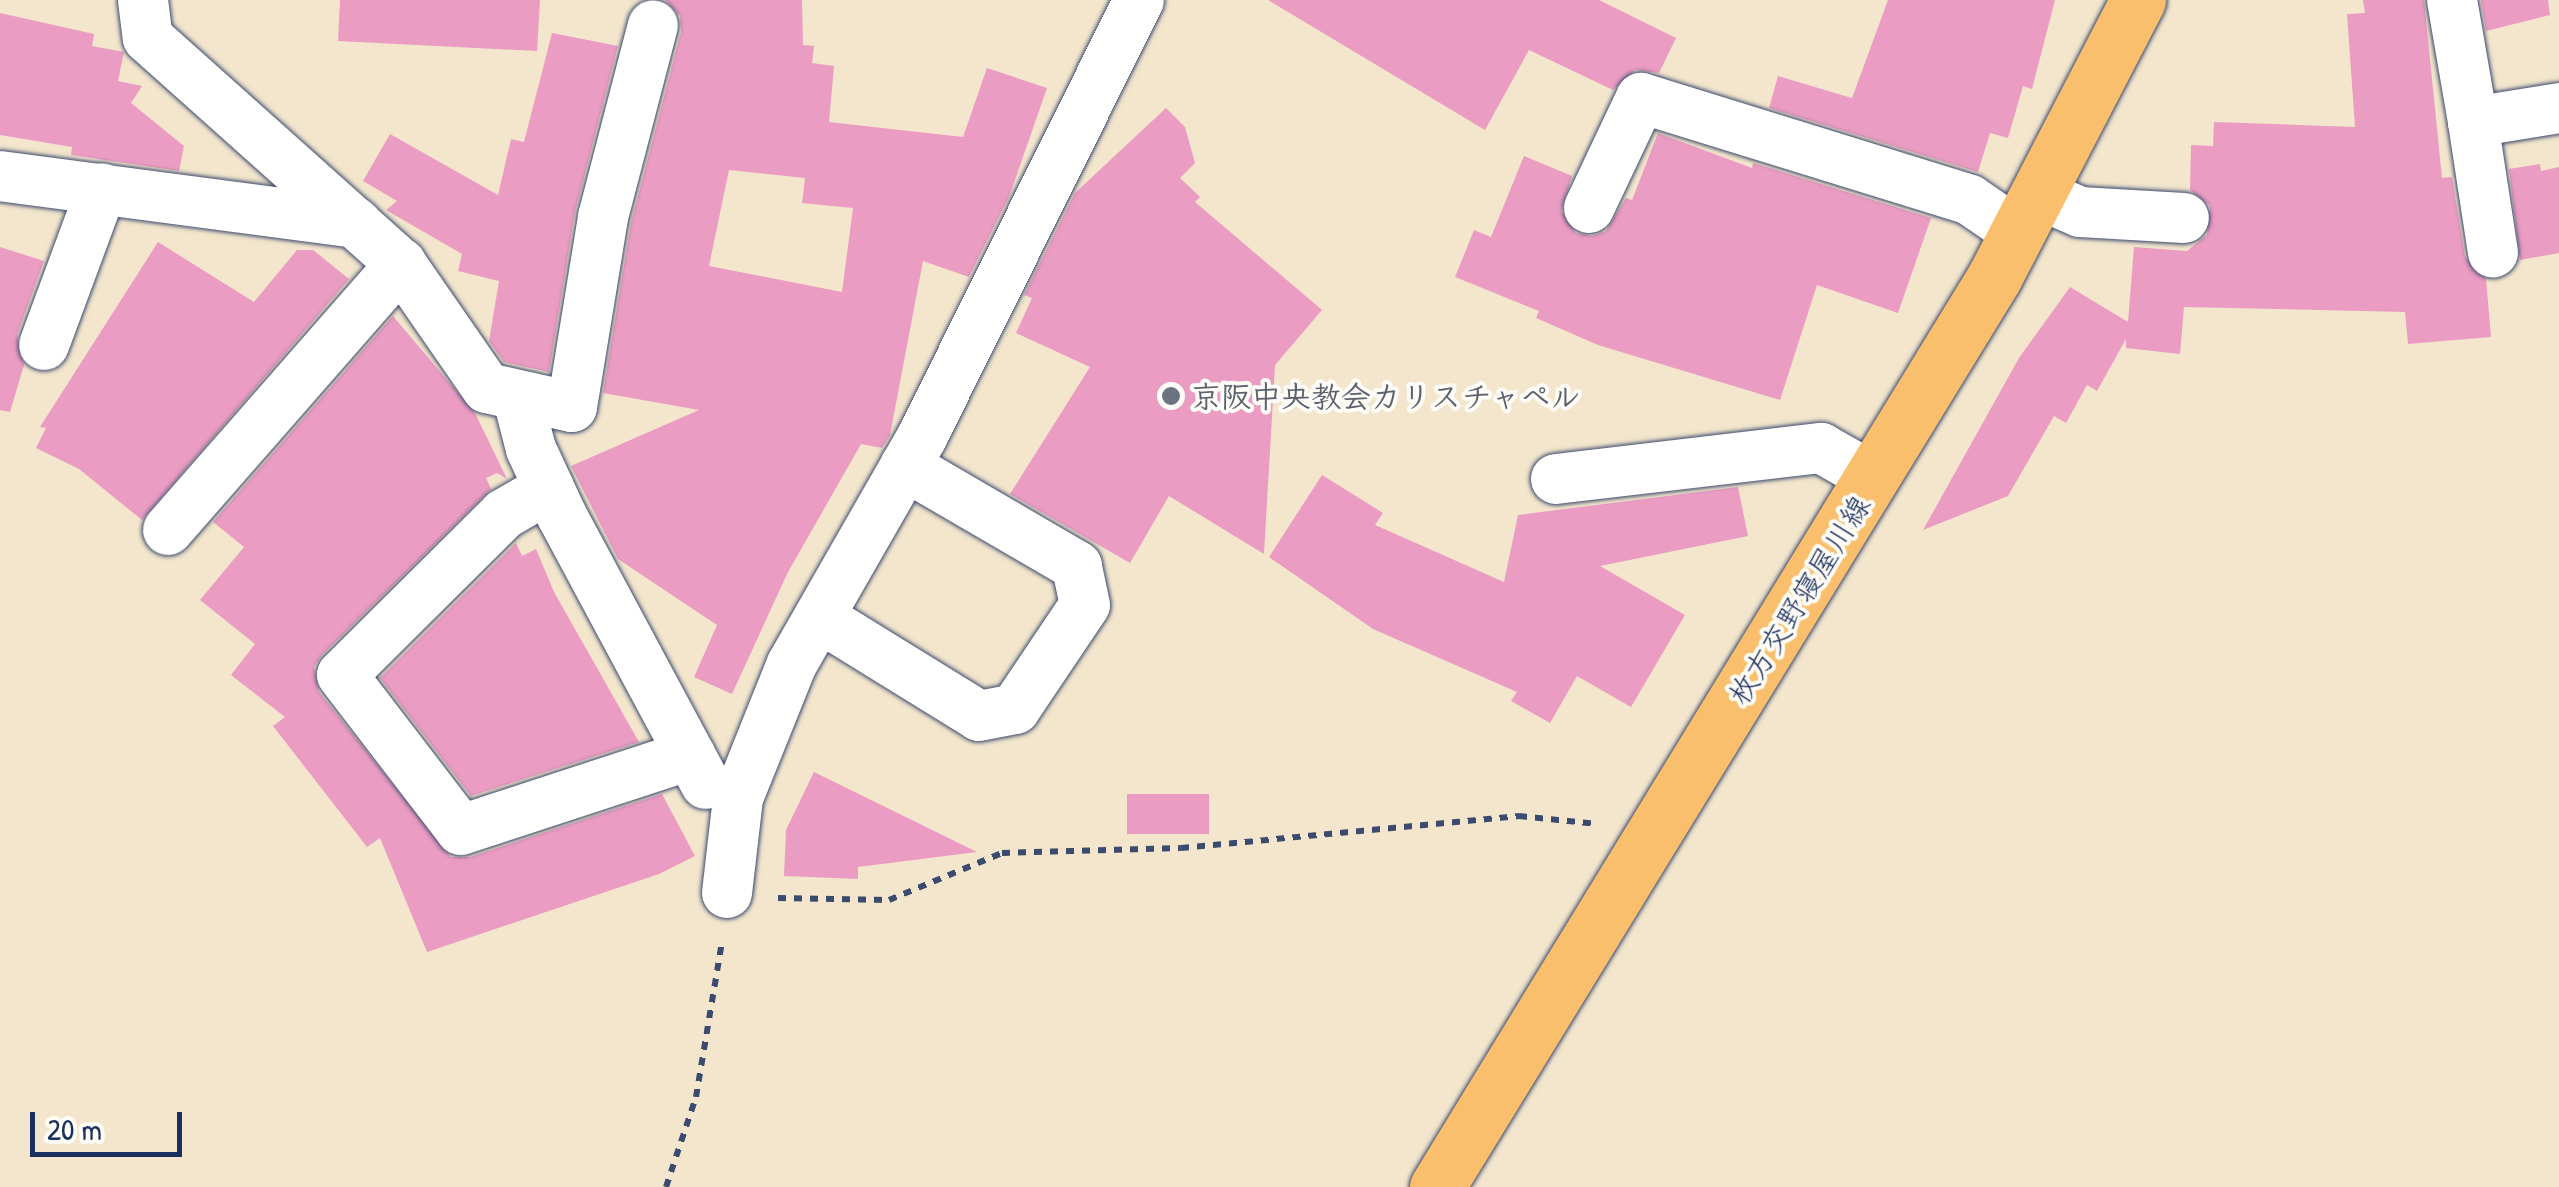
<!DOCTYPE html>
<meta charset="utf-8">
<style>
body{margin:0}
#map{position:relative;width:2559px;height:1187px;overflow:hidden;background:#f3e6cd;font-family:"Patrick Hand","Klee One",sans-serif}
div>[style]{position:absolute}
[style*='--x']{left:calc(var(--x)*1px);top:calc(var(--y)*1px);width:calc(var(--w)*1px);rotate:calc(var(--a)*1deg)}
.building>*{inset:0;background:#eb9cc2;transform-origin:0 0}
.path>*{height:6px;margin-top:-3px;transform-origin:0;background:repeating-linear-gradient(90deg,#3b4a6f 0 8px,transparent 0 16px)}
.roads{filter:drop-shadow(0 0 2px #3b4a6f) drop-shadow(0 0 2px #3b4a6f)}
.minor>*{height:50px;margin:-25px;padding:0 25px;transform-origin:25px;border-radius:25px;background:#fff}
.major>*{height:55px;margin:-27.5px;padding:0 27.5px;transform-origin:27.5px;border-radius:27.5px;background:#f9bf6d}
.dots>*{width:28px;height:28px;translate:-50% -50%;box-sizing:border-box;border:5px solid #fdfcf7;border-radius:50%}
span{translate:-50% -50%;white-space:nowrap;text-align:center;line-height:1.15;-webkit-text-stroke:8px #fdfcf7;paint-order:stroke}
.worship-label{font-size:30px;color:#5b616d;font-weight:700}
.left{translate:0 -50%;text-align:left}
.street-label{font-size:30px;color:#1b2f5e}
.scale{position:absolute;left:30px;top:1112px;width:152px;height:45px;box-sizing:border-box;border:5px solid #1b2f5e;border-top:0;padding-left:12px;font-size:30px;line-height:35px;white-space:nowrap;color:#1b2f5e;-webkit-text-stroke:8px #fdfcf7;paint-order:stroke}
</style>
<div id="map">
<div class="building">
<div style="clip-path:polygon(340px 0,540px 0,537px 51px,338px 41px)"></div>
<div style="clip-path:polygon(evenodd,665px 0,802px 0,803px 45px,814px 46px,812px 63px,834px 66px,829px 122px,963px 137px,987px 68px,1047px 88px,1009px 197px,969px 277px,923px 261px,890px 435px,882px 448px,861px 444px,787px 574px,732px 694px,694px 677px,717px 625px,618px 559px,571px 466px,699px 410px,603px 393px,631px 223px,681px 32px,680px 16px,665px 0,729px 170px,805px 178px,802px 203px,853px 208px,842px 292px,709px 266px,729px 170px)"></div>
<div style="clip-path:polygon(1268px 0,1599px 0,1676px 38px,1659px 73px,1635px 70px,1613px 90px,1529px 50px,1485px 130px)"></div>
<div style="clip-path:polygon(1888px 0,2055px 0,2032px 89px,2023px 86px,2008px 138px,1990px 133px,1978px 172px,1769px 108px,1778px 76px,1852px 98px)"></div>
<div style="clip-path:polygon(2363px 0,2424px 0,2442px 178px,2452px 177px,2465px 257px,2486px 279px,2491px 337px,2408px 344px,2405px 312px,2184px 307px,2180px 354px,2126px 348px,2126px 339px,2097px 391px,2087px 385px,2066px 423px,2054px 416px,2008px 496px,1923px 530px,2019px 358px,2070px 287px,2128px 322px,2134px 247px,2187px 251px,2207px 235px,2210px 206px,2190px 190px,2191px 145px,2213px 146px,2214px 122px,2355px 127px,2347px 14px,2365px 13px)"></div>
<div style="clip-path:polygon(2481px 0,2548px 0,2550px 15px,2486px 31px)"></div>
<div style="clip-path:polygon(0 13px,94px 34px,92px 46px,124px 52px,118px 81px,142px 86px,131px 103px,184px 146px,179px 171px,71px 155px,72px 147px,0 135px)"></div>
<div style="clip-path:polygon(552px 33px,618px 46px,575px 212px,549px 372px,504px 362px,489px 341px,499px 281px,458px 271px,462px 254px,386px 210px,397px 201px,363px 181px,390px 134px,498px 195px,511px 139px,524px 142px)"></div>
<div style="clip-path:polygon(1166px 108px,1185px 127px,1195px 163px,1180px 178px,1200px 197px,1195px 202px,1322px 310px,1275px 365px,1264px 554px,1169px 496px,1130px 563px,1010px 494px,1090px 367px,1016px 333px,1032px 298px,1024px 295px,1075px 193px)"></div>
<div style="clip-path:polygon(1658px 133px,1752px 168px,1753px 163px,1931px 218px,1898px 313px,1817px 285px,1780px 400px,1598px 345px,1536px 318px,1539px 311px,1455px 277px,1474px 230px,1491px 237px,1524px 156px,1572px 176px,1561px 211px,1576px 233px,1592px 236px,1606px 231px,1626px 198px,1632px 200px)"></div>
<div style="clip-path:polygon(2540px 164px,2541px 171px,2559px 167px,2559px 253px,2520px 260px,2509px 169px)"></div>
<div style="clip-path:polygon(158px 242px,254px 302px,297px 250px,313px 250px,349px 279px,142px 520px,79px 469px,36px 448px,46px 428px,40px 427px)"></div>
<div style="clip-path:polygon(0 247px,44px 261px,17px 335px,24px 365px,10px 412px,0 410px)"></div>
<div style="clip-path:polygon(393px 316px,475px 413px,507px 479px,497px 473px,486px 478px,491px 489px,322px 655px,314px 667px,319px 692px,451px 857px,470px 857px,662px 794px,695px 856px,659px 874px,427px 952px,380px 838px,367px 847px,273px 726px,285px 717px,231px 675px,255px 644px,200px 600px,244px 547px,213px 522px)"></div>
<div style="clip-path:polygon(1322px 475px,1383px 513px,1375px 525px,1504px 582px,1518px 515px,1738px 487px,1748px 536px,1600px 566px,1685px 615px,1631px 707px,1577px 676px,1550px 723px,1511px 701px,1517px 692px,1373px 629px,1269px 557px)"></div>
<div style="clip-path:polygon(516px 543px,522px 556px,536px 549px,554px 592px,639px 742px,471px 796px,380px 678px)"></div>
<div style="clip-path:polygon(814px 772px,977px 852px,858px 867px,858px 879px,784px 876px,786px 830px)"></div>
<div style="left:1209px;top:794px;width:40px;height:82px;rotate:90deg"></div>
</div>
<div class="path">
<div style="--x:778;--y:898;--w:111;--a:1"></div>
<div style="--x:889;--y:900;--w:122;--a:-22.6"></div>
<div style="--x:1002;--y:853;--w:179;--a:-1.6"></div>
<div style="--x:1181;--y:848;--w:340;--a:-5.4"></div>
<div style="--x:1519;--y:816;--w:79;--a:5.8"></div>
<div style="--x:666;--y:1187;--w:95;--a:-71.6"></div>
<div style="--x:696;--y:1097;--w:158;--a:-80.5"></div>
</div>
<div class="roads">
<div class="minor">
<div style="--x:143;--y:0;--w:38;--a:83"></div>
<div style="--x:148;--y:38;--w:339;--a:41.8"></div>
<div style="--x:401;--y:264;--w:151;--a:55.3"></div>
<div style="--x:487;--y:388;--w:87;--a:12.6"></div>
<div style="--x:572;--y:407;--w:193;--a:-80.7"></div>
<div style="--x:603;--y:217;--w:198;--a:-75.4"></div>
<div style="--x:2452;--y:0;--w:124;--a:80.2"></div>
<div style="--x:2473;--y:122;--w:87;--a:-9.2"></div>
<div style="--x:2473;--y:122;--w:132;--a:81.3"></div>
<div style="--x:0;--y:176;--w:359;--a:7.5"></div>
<div style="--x:2039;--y:194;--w:45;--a:23.7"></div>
<div style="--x:2080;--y:212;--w:104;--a:3.3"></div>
<div style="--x:1589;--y:208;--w:122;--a:-64.7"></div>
<div style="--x:1641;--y:98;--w:344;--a:17.2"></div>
<div style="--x:1970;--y:200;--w:58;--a:34.5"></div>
<div style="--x:44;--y:345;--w:167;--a:-69.7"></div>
<div style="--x:517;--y:395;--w:56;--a:75.5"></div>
<div style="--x:531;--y:449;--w:74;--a:65.2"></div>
<div style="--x:562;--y:516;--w:304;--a:61.8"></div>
<div style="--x:1556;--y:479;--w:267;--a:-6.7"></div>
<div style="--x:1821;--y:448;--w:61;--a:29.5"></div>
<div style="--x:549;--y:488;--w:52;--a:150"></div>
<div style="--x:504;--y:514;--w:228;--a:135.2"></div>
<div style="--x:342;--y:675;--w:195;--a:52.5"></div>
<div style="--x:461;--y:830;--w:241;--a:-18.1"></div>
<div style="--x:168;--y:530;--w:354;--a:-48.8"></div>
<div style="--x:819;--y:617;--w:188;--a:31.7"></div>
<div style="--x:979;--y:716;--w:37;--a:-11"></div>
<div style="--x:1015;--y:709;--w:125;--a:-56.1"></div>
<div style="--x:1085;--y:605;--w:40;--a:-102"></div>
<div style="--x:1077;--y:566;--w:199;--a:-149.8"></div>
<div style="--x:727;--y:893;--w:96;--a:-83.4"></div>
<div style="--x:738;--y:798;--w:144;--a:-68.1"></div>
<div style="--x:792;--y:664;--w:262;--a:-60.2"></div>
<div style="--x:922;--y:437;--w:488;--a:-63.6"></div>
</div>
<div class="major">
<div style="--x:1437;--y:1187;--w:1068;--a:-58.51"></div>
<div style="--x:1995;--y:276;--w:311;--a:-62.6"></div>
</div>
</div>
<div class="dots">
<div style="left:1171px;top:396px;background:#6b7280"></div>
</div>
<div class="worship-label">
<span class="left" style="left:1191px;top:396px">京阪中央教会カリスチャペル</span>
</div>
<div class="street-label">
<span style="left:1799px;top:600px;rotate:-58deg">枚方交野寝屋川線</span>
</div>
<div class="scale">20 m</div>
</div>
